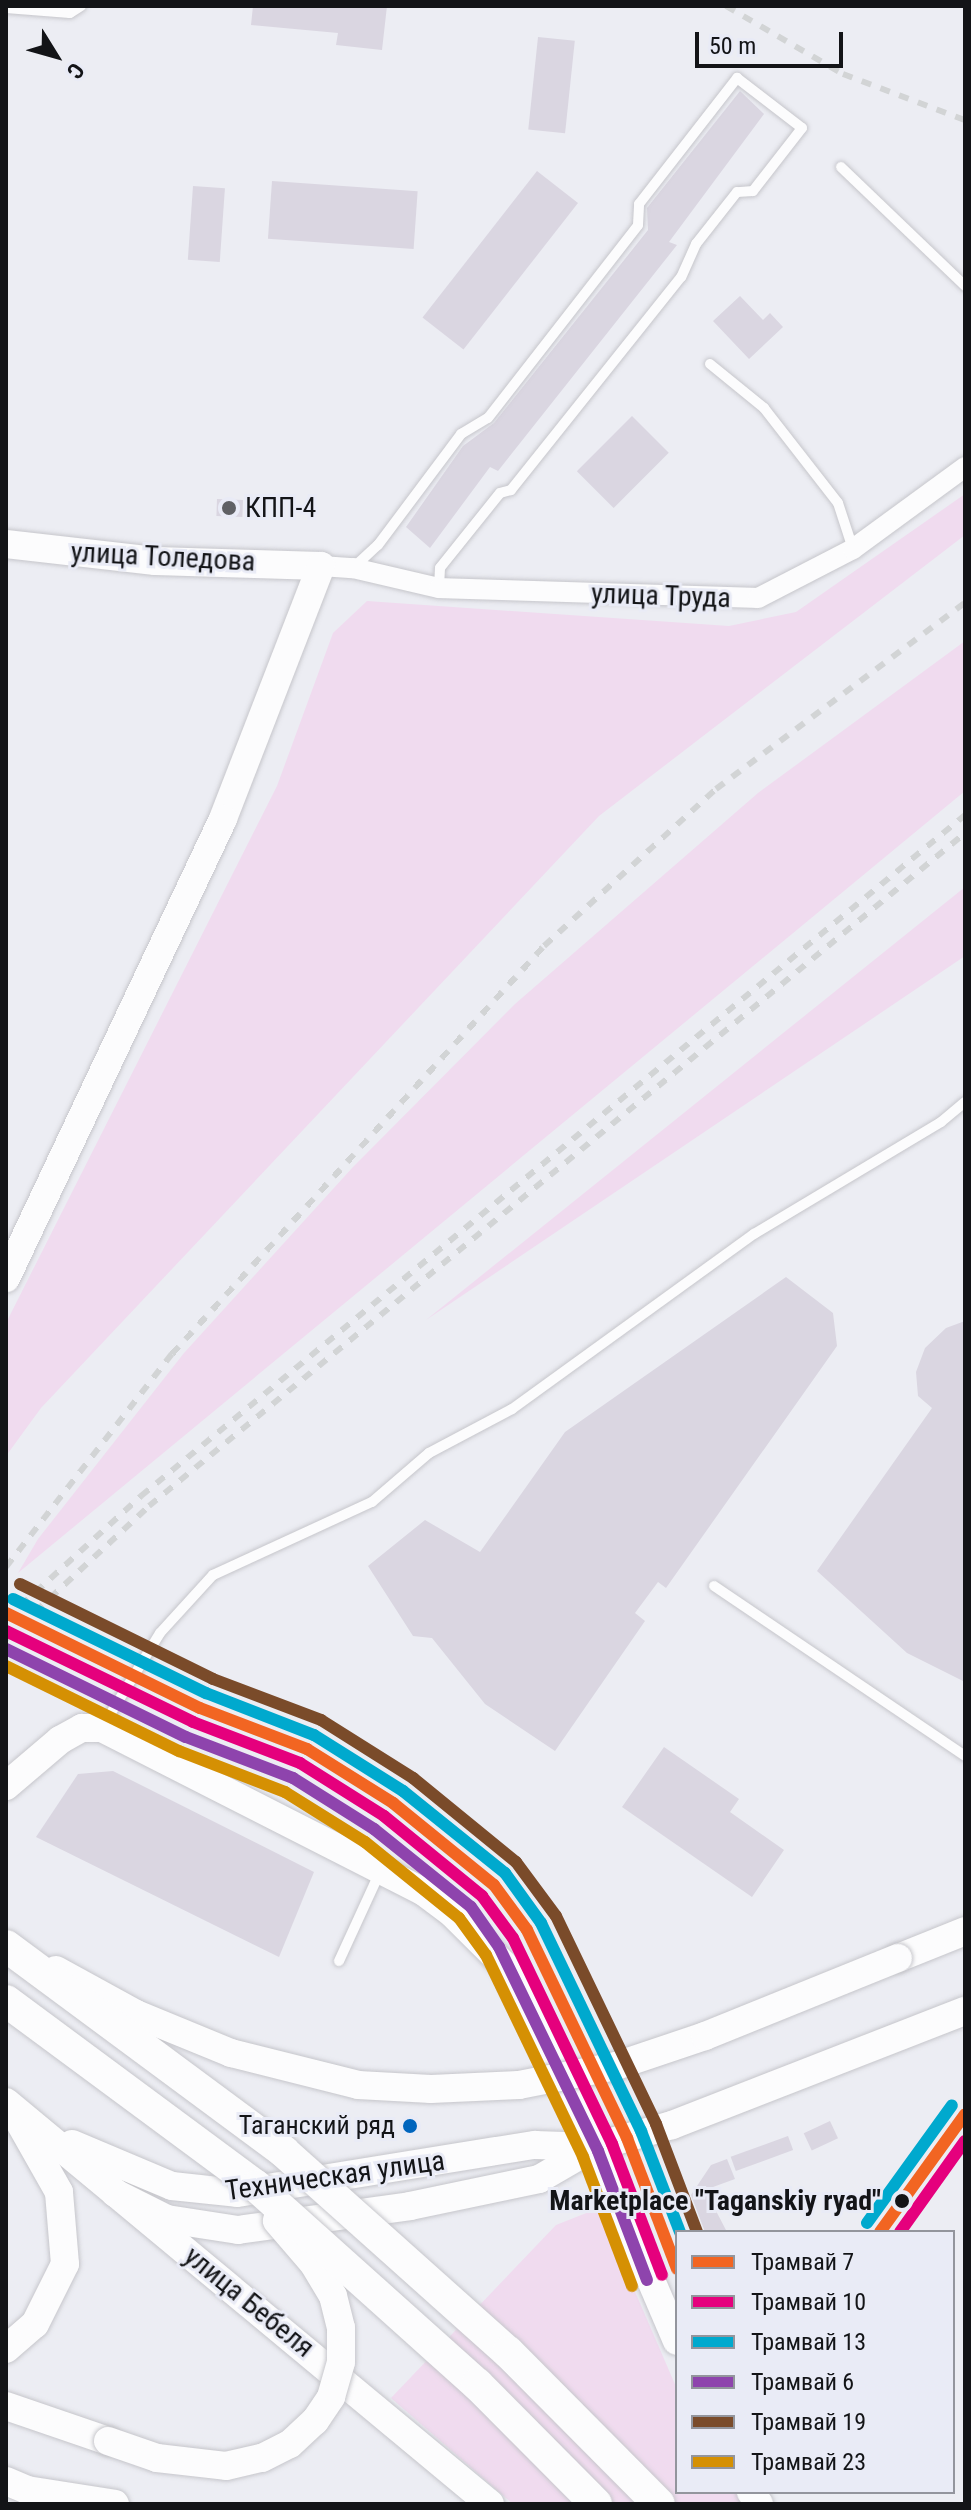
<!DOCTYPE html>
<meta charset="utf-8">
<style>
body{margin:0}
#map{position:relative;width:971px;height:2510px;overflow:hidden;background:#ecedf3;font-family:"Roboto Condensed",sans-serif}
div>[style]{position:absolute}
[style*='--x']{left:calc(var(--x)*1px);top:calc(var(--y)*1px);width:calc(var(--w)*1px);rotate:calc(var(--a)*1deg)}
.green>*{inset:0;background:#f0dbef}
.building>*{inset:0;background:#dad6e1;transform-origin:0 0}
.roads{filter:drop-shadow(0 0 2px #c6c6cb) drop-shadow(0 0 2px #c6c6cb)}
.lane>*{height:10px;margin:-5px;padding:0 5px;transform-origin:5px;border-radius:5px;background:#fcfcfd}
.street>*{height:20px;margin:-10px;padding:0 10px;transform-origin:10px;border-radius:10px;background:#fcfcfd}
.secondary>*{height:28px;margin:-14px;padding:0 14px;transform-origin:14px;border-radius:14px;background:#fcfcfd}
.rail>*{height:6px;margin-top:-3px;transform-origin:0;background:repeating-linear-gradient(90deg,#d2d4d5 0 10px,transparent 0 20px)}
.bridges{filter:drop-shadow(0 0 2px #c6c6cb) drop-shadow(0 0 2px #c6c6cb)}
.secondary-bridge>*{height:28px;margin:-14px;padding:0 14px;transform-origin:14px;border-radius:14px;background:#fcfcfd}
.primary-bridge>*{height:32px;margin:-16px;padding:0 16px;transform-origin:16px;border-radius:16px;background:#fcfcfd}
.tram-1>*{height:12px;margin:-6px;padding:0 6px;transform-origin:6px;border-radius:6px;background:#f26522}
.tram-2>*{height:12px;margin:-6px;padding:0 6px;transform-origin:6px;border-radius:6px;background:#e5007d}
.tram-3>*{height:12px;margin:-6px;padding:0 6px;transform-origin:6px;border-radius:6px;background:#00a9ce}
.tram-4>*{height:12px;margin:-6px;padding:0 6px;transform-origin:6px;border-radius:6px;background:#8e44ad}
.tram-5>*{height:12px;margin:-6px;padding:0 6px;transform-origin:6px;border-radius:6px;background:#7a4b2a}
.tram-6>*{height:12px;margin:-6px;padding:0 6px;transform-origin:6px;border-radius:6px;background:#d59003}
.dots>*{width:22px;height:22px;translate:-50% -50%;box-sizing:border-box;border:4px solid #e9ebf6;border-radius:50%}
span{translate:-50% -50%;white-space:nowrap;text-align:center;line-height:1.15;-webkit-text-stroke:6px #e9ebf6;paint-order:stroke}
.bus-label{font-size:26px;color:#131417}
.right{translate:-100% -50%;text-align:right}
.poi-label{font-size:28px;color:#131417}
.left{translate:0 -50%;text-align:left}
.street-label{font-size:28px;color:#131417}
.stop-label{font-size:28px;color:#131417;font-weight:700}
.frame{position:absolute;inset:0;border:8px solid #131417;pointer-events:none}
.legend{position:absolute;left:675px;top:2230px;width:280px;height:264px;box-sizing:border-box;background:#e9ebf6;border:2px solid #93959d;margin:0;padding:10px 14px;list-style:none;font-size:24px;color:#131417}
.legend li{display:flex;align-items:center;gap:16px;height:40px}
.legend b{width:40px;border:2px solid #93959d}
.north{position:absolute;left:16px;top:16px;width:80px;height:80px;-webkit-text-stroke:6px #e9ebf6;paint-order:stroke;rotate:127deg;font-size:22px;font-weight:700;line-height:32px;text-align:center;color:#131417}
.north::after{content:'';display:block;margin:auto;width:28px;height:36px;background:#131417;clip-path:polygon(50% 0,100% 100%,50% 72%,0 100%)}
.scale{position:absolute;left:695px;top:32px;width:148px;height:36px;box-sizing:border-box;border:4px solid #131417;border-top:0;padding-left:10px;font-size:24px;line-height:28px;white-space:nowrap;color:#131417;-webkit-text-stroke:6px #e9ebf6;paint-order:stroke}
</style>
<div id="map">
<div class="green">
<div style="clip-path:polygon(965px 494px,965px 535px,599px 816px,41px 1408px,6px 1456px,6px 1323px,277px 786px,333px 633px,367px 601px,729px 626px,796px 612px)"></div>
<div style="clip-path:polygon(965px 641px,965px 791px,18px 1573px,38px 1539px,184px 1353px,353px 1167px,515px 1004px,758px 793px)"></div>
<div style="clip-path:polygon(965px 887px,965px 956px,426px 1320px)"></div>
<div style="clip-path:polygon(599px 2208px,677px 2389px,677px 2492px,735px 2492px,743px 2504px,513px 2504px,391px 2398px,556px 2225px)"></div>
</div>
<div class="building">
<div style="clip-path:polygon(253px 6px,387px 6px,382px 50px,336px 45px,338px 33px,251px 25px)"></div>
<div style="left:538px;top:37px;width:37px;height:93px;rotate:6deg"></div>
<div style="clip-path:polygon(740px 91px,764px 114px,669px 242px,677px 245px,498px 471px,490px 467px,430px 548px,406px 527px,463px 446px,494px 423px,648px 230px,647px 208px)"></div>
<div style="left:537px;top:171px;width:52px;height:186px;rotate:38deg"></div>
<div style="left:272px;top:181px;width:146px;height:58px;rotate:4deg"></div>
<div style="left:193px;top:186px;width:32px;height:74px;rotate:4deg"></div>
<div style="clip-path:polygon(740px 296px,763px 320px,770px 313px,783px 327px,749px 359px,713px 321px)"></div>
<div style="left:632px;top:416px;width:52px;height:78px;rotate:45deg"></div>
<div style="left:217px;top:499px;width:26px;height:17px;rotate:2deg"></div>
<div style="clip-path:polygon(786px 1277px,833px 1313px,837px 1346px,666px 1588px,658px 1582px,635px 1613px,645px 1621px,555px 1751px,485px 1704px,432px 1638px,413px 1636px,368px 1566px,425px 1520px,480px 1552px,565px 1432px)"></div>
<div style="clip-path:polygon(965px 1321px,965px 1682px,907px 1653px,817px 1571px,932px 1408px,918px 1396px,916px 1372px,925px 1348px,946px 1328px)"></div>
<div style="clip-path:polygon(664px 1747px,739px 1799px,730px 1812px,784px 1850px,752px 1897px,622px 1807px)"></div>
<div style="clip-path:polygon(113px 1771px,314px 1872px,279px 1957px,36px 1837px,78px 1774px)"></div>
<div style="left:830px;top:2121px;width:19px;height:29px;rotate:65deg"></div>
<div style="left:788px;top:2136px;width:15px;height:61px;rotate:70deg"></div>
<div style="clip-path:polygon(727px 2159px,735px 2179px,713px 2187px,736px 2201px,715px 2209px,727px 2232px,705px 2232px,691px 2195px,711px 2165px)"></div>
</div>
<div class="roads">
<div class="lane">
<div style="--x:6;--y:8;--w:64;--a:4.5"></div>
<div style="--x:70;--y:13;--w:13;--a:-32"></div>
<div style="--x:841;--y:167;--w:172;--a:43.8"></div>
<div style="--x:710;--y:364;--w:70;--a:39.2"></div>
<div style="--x:764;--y:408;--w:120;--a:52.1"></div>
<div style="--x:838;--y:503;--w:48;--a:71.9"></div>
<div style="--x:353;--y:568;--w:34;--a:-43"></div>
<div style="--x:378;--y:545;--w:139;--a:-53.2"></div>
<div style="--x:461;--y:434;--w:31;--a:-31"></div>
<div style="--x:488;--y:418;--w:244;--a:-52.1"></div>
<div style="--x:638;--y:225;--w:21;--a:-87"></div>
<div style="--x:639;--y:204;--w:160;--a:-52.1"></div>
<div style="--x:737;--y:78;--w:82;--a:37.6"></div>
<div style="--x:802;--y:128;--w:80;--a:127.9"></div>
<div style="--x:753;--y:191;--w:16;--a:176"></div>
<div style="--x:737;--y:192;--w:66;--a:128.3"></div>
<div style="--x:696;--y:244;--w:36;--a:114"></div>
<div style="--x:681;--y:277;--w:273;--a:128.6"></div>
<div style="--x:511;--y:490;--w:11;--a:165"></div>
<div style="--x:500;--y:493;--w:96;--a:128.7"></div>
<div style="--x:440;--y:568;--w:20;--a:93"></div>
<div style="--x:714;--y:1586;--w:303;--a:34.1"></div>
<div style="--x:103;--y:1726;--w:109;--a:-58.5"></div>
<div style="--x:160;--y:1633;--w:79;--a:-47.6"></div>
<div style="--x:213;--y:1575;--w:175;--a:-24.7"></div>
<div style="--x:372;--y:1502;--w:75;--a:-40.7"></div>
<div style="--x:429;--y:1453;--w:94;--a:-27.9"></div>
<div style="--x:512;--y:1409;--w:299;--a:-35.9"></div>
<div style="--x:754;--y:1234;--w:218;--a:-30.9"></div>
<div style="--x:941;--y:1122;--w:31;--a:-40"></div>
<div style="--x:339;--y:1961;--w:98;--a:-65.3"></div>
</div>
<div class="street">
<div style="--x:321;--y:566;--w:32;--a:4"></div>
<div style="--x:353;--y:568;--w:88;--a:13.1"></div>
<div style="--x:439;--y:588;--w:319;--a:1.8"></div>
<div style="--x:758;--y:598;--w:107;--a:-27.3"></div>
<div style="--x:853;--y:549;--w:139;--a:-36.2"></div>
</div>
<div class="secondary">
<div style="--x:6;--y:544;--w:150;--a:6.5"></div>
<div style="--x:155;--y:561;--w:166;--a:1.7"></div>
<div style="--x:321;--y:566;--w:271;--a:111.2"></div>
<div style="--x:223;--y:819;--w:508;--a:115.3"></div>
<div style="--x:6;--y:1786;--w:71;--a:-40.4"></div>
<div style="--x:60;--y:1740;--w:25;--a:-29"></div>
<div style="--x:82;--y:1728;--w:20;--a:0"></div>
<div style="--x:102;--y:1728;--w:361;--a:27"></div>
<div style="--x:424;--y:1892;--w:36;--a:37"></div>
<div style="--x:453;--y:1914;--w:71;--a:45"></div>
<div style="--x:503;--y:1964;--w:103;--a:60.5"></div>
<div style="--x:554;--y:2054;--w:312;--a:66.8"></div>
<div style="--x:898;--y:1958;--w:72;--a:-21.9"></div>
<div style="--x:6;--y:2102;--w:629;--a:39.71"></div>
<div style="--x:72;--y:2144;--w:108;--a:22.8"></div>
<div style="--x:172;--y:2186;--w:65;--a:6.1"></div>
<div style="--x:237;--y:2193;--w:302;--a:-9.2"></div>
<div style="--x:535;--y:2145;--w:59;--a:1.9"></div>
<div style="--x:115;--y:2193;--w:58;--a:26.6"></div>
<div style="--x:167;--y:2219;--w:72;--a:8.8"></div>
<div style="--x:238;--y:2230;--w:174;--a:-7.9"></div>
<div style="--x:410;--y:2206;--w:132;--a:-11.8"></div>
<div style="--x:539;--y:2179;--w:64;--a:-30.2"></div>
<div style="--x:594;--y:2147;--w:81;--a:-15.8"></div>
<div style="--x:672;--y:2125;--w:314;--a:-21.3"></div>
<div style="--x:6;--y:2349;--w:38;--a:-41"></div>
<div style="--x:35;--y:2324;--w:67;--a:-63.4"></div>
<div style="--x:65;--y:2264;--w:72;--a:-94.8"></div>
<div style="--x:59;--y:2192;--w:79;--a:-119.5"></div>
<div style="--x:6;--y:2406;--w:108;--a:18.9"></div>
<div style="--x:6;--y:2481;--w:23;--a:23"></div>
<div style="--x:27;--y:2490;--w:89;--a:9"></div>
<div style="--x:751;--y:2492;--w:14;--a:56"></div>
</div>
</div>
<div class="rail">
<div style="--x:726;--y:6;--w:135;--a:30.2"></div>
<div style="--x:843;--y:74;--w:130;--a:20.7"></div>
<div style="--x:6;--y:1567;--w:270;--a:-52.1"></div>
<div style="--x:172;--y:1354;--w:552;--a:-47.64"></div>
<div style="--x:544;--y:946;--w:233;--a:-42.4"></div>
<div style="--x:716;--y:789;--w:311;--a:-36.8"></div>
<div style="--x:6;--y:1619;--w:183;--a:-42.3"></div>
<div style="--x:141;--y:1496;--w:1069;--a:-39.57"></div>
<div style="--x:6;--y:1639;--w:195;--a:-42.9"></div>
<div style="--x:149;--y:1506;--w:1058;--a:-39.51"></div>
</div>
<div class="bridges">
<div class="secondary-bridge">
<div style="--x:56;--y:1970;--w:91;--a:28.8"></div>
<div style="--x:136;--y:2014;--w:103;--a:22.3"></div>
<div style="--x:231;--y:2053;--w:131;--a:14.1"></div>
<div style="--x:358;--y:2085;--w:73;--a:3.1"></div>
<div style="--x:431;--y:2089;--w:88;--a:-2.6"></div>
<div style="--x:519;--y:2085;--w:99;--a:-11.1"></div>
<div style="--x:616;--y:2066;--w:94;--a:-18.6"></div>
<div style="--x:705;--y:2036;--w:208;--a:-22"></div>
<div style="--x:108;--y:2441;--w:52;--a:19.1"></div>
<div style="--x:157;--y:2458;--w:69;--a:6.6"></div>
<div style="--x:226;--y:2466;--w:37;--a:-13"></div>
<div style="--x:262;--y:2458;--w:31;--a:-27"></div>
<div style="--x:290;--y:2444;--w:34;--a:-43"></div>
<div style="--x:315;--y:2421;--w:29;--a:-56"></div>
<div style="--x:331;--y:2397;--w:36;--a:-74"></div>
<div style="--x:341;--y:2362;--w:34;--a:-90"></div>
<div style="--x:341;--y:2328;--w:33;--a:-104"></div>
<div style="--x:333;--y:2296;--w:37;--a:-121"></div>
<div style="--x:314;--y:2264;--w:57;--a:-130.7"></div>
</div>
<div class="primary-bridge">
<div style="--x:6;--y:1946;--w:346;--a:36.5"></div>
<div style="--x:284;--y:2152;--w:300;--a:41.8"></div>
<div style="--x:508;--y:2352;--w:214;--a:45.2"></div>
<div style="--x:6;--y:2001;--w:311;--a:36.5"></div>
<div style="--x:256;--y:2186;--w:297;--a:41.9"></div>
<div style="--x:477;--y:2384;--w:169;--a:45.2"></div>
</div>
</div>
<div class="tram-1">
<div style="--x:6;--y:1613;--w:216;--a:26.1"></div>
<div style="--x:200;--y:1708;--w:115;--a:21"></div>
<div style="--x:307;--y:1749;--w:102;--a:32.1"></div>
<div style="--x:393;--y:1803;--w:130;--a:39.1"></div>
<div style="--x:494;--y:1885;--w:56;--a:53.7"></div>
<div style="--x:527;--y:1930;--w:231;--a:64.3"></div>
<div style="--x:627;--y:2138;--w:140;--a:69.1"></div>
<div style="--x:880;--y:2232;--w:145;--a:-54.2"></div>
</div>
<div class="tram-2">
<div style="--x:6;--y:1631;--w:208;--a:25.9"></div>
<div style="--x:193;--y:1722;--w:115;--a:21"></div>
<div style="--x:300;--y:1763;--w:99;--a:32.2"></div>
<div style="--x:384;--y:1816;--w:127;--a:39.2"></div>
<div style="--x:482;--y:1896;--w:52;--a:53.6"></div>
<div style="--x:513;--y:1938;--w:229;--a:64.3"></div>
<div style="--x:612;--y:2144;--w:140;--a:69.1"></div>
<div style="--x:900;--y:2232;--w:112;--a:-54.5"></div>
</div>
<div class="tram-3">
<div style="--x:13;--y:1599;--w:215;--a:26"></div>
<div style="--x:206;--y:1693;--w:116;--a:21.3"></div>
<div style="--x:314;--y:1735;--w:105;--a:32.2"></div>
<div style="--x:403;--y:1791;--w:131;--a:38.8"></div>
<div style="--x:505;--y:1873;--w:62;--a:54.2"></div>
<div style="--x:541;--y:1923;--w:231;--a:64.3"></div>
<div style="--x:641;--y:2131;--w:108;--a:68.9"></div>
<div style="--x:867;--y:2223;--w:145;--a:-54.2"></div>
</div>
<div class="tram-4">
<div style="--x:6;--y:1649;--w:200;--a:26.1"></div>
<div style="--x:186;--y:1737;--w:115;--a:21"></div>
<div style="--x:293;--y:1778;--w:96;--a:32.2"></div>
<div style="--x:374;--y:1829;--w:124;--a:38.8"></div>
<div style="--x:471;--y:1907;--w:49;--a:55"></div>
<div style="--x:499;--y:1947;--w:227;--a:64.1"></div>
<div style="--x:598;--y:2151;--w:138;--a:69.2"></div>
</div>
<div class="tram-5">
<div style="--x:20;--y:1584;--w:215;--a:26.2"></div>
<div style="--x:213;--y:1679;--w:116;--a:20.8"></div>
<div style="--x:321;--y:1720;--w:109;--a:32.2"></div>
<div style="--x:413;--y:1778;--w:133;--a:39.2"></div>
<div style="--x:516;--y:1862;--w:67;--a:53.5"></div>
<div style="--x:556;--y:1916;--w:231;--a:64.3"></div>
<div style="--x:656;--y:2124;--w:116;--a:69.2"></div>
</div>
<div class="tram-6">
<div style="--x:6;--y:1666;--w:193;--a:26.2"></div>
<div style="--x:179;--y:1751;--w:114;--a:21.1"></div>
<div style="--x:285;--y:1792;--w:94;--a:32"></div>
<div style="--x:365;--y:1842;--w:121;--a:39"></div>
<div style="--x:459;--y:1918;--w:46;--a:53.9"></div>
<div style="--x:486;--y:1955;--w:224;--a:64.3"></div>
<div style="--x:583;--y:2157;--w:138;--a:69.2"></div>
</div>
<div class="dots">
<div style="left:229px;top:508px;background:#5f6064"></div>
<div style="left:410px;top:2126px;background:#0065bd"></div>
<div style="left:902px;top:2201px;background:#131417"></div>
</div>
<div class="bus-label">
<span class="right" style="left:395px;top:2126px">Таганский ряд</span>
</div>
<div class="poi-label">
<span class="left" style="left:245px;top:508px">КПП-4</span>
</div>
<div class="street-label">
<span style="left:163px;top:557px;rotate:3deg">улица Толедова</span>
<span style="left:661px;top:596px;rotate:2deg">улица Труда</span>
<span style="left:335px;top:2176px;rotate:-8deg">Техническая улица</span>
<span style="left:249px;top:2302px;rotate:39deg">улица Бебеля</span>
</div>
<div class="stop-label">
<span class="right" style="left:881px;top:2201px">Marketplace "Taganskiy ryad"</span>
</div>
<div class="frame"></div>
<ul class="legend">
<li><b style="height:10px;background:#f26522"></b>Трамвай 7</li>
<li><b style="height:10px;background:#e5007d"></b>Трамвай 10</li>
<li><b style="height:10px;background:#00a9ce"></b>Трамвай 13</li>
<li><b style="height:10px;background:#8e44ad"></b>Трамвай 6</li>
<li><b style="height:10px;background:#7a4b2a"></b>Трамвай 19</li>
<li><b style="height:10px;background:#d59003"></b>Трамвай 23</li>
</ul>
<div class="north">С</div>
<div class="scale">50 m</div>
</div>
